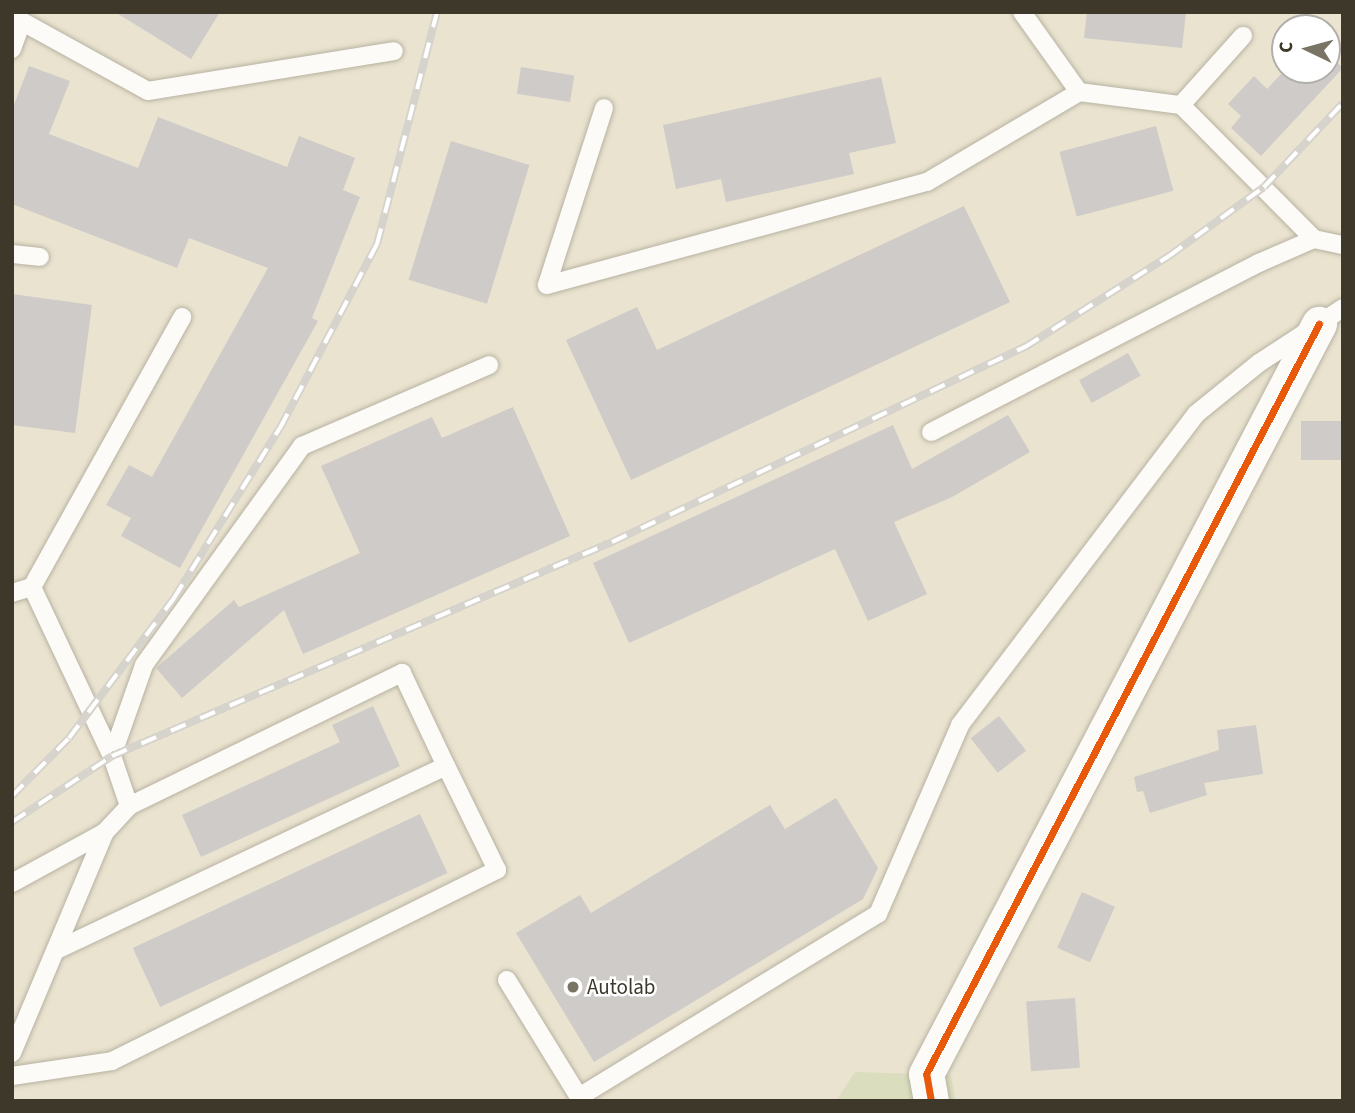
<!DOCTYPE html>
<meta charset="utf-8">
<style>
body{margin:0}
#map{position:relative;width:1355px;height:1113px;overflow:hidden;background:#eae3cf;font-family:"Source Sans 3",sans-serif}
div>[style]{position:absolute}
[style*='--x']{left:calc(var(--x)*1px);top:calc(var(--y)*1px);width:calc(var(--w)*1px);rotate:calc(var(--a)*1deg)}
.green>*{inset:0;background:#dbdebe}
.building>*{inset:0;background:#cecbc9;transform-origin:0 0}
.roads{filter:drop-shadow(0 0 2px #b7b2a2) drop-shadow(0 0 2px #b7b2a2)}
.service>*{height:18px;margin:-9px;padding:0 9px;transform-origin:9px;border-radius:9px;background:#fcfbf8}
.minor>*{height:35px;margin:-17.5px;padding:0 17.5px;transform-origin:17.5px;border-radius:17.5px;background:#fcfbf8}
.rail>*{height:8px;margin-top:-4px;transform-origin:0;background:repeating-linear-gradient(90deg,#fff 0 16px,#d5d3cc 0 32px);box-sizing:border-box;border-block:2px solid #d5d3cc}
.cycleway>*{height:7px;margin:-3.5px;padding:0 3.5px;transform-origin:3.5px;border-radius:3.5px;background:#e8590c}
.dots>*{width:19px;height:19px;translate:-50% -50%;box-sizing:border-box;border:4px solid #fff;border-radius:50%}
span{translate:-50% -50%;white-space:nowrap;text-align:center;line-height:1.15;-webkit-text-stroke:5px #fff;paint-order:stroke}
.poi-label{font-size:21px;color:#3d382a}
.left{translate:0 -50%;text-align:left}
.frame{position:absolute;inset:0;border:14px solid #3d382a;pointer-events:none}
.north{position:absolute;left:1271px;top:14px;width:70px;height:70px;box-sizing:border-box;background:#fff;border:2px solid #b1afaa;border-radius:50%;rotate:275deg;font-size:19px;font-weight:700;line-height:28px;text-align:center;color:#3d382a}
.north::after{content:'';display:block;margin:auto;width:24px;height:32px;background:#7a7464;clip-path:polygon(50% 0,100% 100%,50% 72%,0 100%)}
</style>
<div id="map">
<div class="green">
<div style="clip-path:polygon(855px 1072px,951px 1075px,955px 1101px,836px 1101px)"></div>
</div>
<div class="building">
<div style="clip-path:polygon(115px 12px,220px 12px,191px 59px)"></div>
<div style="clip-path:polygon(1087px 12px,1186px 12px,1182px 48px,1084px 38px)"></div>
<div style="clip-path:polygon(1327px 53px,1343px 68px,1261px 156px,1231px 128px,1241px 116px,1228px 104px,1254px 76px,1267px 89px,1285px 70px,1327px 70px)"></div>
<div style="clip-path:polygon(29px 66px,70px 81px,49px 134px,138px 168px,158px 117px,287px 167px,299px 136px,355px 158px,343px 190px,360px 197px,312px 318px,318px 321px,180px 568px,121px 536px,131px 518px,106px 505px,129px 465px,152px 477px,268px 268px,189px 238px,177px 268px,12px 204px,12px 110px)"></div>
<div style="left:521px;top:67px;width:54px;height:27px;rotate:9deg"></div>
<div style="clip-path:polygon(881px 77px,896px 143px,849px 153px,854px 174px,726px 202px,721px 179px,676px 189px,663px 125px)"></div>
<div style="left:1156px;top:126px;width:67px;height:100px;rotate:75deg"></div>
<div style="left:451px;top:141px;width:82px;height:145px;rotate:17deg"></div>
<div style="clip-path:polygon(964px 206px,1010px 302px,631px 480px,566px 340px,637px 307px,657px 350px)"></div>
<div style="clip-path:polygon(12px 294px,92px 305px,75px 433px,12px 425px)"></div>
<div style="left:1128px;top:353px;width:26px;height:56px;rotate:61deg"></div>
<div style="clip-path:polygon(513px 407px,570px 536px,303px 654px,284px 610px,182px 698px,156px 668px,234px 600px,239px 607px,360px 553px,321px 466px,432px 417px,442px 438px)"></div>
<div style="clip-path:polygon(1008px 415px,1030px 452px,952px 497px,894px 522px,927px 594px,868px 621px,835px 549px,629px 643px,593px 563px,893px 425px,912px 469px)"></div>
<div style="left:1343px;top:421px;width:39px;height:42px;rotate:90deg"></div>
<div style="clip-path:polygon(373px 706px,400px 766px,201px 857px,182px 815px,340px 742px,332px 725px)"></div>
<div style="left:999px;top:716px;width:44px;height:36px;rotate:52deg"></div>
<div style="clip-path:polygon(1256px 725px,1263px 774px,1204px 783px,1207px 795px,1150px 813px,1143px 791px,1137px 792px,1134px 777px,1219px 750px,1217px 730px)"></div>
<div style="clip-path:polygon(836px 798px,878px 868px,863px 899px,594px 1062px,516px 933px,580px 895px,591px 913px,770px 805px,785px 829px)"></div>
<div style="left:420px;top:814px;width:65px;height:317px;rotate:65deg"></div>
<div style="left:1082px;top:892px;width:36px;height:61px;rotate:24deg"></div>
<div style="left:1075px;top:998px;width:70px;height:49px;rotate:86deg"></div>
</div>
<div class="roads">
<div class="service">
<div style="--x:1022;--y:12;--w:98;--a:54.5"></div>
<div style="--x:12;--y:16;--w:155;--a:28.9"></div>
<div style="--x:148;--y:91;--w:249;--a:-9.2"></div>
<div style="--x:12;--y:49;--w:29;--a:-70"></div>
<div style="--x:1181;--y:105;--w:93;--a:-48.1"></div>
<div style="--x:604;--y:108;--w:186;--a:107.9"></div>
<div style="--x:547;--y:285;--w:394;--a:-15.2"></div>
<div style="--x:927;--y:182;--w:177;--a:-30.6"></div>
<div style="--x:1079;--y:92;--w:103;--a:7.3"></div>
<div style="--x:1181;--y:105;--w:189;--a:45.2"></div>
<div style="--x:1314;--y:239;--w:30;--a:12"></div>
<div style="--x:12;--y:254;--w:28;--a:6"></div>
<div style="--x:931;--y:432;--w:369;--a:-27.3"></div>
<div style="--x:1259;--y:263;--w:60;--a:-23.6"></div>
<div style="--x:32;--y:587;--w:309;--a:-60.9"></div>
<div style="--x:12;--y:593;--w:21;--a:-17"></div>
<div style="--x:32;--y:587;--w:187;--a:64.7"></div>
<div style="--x:112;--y:756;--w:53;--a:71.2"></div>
<div style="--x:112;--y:756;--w:96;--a:-70.6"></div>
<div style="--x:144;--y:665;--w:270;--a:-54.2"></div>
<div style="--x:302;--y:446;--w:204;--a:-23.4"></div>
<div style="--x:12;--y:883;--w:106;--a:-28.7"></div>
<div style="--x:507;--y:980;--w:137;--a:58.4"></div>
<div style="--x:579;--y:1097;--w:351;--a:-31.5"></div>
<div style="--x:878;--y:914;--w:206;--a:-66.5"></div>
<div style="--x:960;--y:725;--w:390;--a:-52.8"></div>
<div style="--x:1196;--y:414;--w:81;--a:-39"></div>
<div style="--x:1259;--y:363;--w:100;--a:-33.2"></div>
<div style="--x:12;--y:1053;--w:240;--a:-67.2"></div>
<div style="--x:105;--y:832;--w:35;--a:-47"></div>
<div style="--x:129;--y:806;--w:304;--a:-26"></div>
<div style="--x:402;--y:673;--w:103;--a:64.7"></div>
<div style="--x:446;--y:766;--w:431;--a:154.7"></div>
<div style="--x:12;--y:1076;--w:101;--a:-8.5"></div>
<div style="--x:112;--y:1061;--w:430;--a:-26.4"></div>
<div style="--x:497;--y:870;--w:116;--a:-116.1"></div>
</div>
<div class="minor">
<div style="--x:931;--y:1101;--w:27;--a:-100"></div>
<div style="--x:926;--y:1074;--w:847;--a:-62.35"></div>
</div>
</div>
<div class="rail">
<div style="--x:12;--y:796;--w:81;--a:-45.5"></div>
<div style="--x:69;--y:738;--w:175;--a:-53.1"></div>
<div style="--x:174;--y:598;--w:200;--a:-58.1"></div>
<div style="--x:280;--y:428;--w:208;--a:-62.2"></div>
<div style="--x:377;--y:244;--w:240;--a:-75.5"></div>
<div style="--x:12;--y:822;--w:120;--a:-33.4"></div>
<div style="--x:112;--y:756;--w:544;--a:-23.17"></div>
<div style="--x:612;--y:542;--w:457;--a:-25.3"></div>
<div style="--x:1025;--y:347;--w:170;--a:-32.3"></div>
<div style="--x:1169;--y:256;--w:117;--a:-36"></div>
<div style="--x:1264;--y:187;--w:115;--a:-46.8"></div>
</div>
<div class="cycleway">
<div style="--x:931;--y:1101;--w:27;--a:-100"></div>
<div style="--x:926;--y:1074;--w:847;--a:-62.35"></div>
</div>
<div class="dots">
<div style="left:573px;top:987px;background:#7a7464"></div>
</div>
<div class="poi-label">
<span class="left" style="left:587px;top:987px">Autolab</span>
</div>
<div class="frame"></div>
<div class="north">С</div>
</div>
